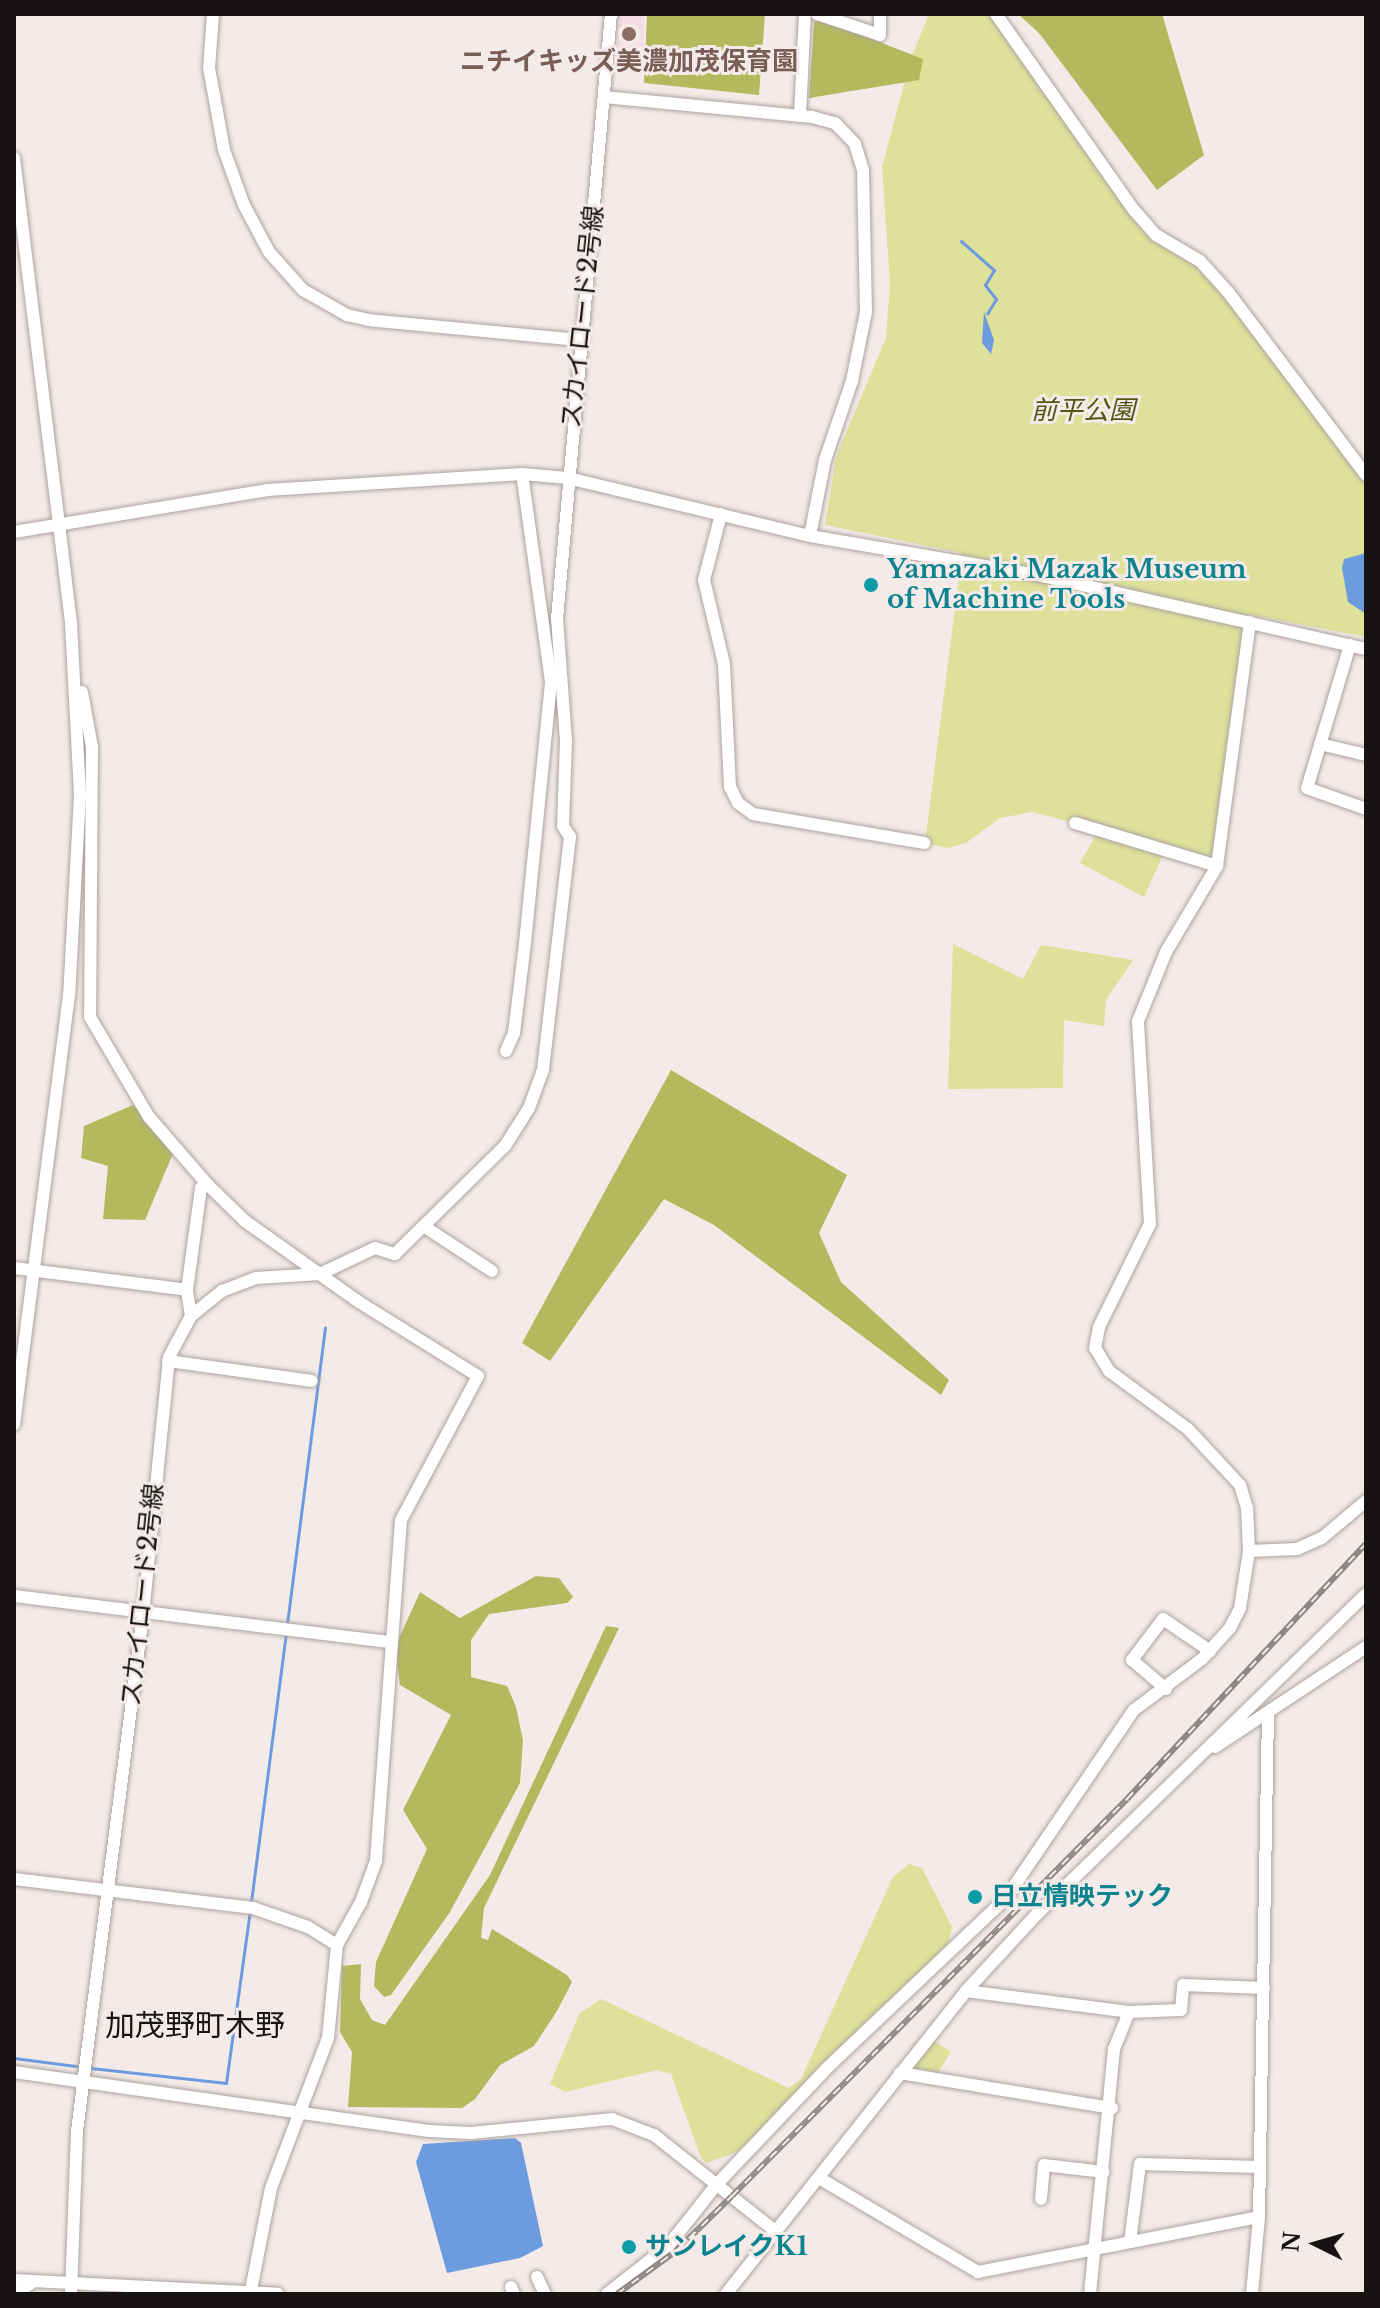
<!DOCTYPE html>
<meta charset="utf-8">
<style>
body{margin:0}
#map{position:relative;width:1380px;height:2308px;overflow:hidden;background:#f4ebe8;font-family:"Libre Baskerville","Noto Sans JP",serif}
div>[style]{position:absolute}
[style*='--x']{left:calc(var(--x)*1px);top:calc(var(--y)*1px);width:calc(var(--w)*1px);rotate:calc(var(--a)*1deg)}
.education>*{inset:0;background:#f5dce6;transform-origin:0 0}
.green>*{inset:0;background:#dde19a}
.forest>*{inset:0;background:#b4b95e}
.water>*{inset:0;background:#6d9be0}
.stream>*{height:3px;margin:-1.5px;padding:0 1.5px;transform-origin:1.5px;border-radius:1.5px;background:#6d9be0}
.roads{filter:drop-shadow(0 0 2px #aca3a0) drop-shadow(0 0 2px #aca3a0)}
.minor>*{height:12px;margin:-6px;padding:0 6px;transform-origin:6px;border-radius:6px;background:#fff}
.rail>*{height:6px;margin-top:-3px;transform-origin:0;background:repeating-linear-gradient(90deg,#f4ebe8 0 9px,#8d8785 0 18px);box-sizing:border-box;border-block:2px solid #8d8785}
.dots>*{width:22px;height:22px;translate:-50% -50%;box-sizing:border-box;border:4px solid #f4ebe8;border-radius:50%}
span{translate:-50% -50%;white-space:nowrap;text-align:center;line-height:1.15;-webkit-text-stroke:6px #f4ebe8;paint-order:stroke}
.education-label{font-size:26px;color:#785e54;font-weight:700}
.street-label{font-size:26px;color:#171312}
.park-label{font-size:26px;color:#545613;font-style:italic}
.culture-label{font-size:26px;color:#0d838f;font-weight:700}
.left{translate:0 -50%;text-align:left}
.quarter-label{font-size:30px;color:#171312}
.frame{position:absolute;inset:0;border:16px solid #171312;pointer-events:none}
.north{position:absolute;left:1276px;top:2204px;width:80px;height:80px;-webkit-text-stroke:6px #f4ebe8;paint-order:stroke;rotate:275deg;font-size:22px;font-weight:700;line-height:32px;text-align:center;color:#171312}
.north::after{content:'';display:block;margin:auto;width:28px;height:36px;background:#171312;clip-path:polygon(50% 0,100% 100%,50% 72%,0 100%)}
</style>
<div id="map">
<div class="education">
<div style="left:618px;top:14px;width:26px;height:41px"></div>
</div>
<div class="green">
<div style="clip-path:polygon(929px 14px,995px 14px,1156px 235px,1200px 261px,1366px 475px,1366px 637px,1246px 614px,1217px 866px,1163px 855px,1144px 897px,1080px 863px,1098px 831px,1075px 823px,1032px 812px,1000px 818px,966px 843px,948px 848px,925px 843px,962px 553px,825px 525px,836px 457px,886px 338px,890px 283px,882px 167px,911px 58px)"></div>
<div style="clip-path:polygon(953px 944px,1023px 979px,1041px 945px,1133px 960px,1106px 1000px,1104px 1026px,1064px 1020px,1063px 1088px,948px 1089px)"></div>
<div style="clip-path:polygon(909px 1864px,922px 1868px,952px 1927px,948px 1944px,755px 2139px,734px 2153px,707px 2163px,701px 2158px,671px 2074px,657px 2070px,565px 2092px,550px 2084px,579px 2014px,601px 1999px,789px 2088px,801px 2079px,893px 1877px)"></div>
<div style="clip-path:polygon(933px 2040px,951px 2052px,936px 2076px,911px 2068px)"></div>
</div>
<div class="forest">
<div style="clip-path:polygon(647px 14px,765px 14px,759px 95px,644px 83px)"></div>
<div style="clip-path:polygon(1018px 14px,1162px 14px,1204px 155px,1157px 190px,1039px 33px)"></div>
<div style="clip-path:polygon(823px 20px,923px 59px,919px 80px,809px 98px,814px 22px)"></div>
<div style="clip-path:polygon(671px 1070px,847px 1175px,819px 1233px,841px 1282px,949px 1380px,941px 1395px,714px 1225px,664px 1199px,550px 1361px,522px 1343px)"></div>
<div style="clip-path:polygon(133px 1105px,174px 1151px,145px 1220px,103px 1219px,108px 1166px,81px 1158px,84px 1126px)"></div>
<div style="clip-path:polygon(536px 1576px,559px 1578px,573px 1597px,567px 1603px,489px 1614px,471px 1640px,471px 1677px,507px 1686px,516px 1707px,523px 1740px,520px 1783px,450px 1912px,391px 1995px,384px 1997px,374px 1986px,376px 1962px,427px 1849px,403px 1810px,451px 1715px,400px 1685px,395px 1647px,420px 1592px,460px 1618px)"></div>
<div style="clip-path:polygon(606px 1626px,619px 1628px,484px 1908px,481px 1938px,488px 1940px,492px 1929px,567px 1975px,572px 1982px,557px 2011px,534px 2046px,500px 2065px,475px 2099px,462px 2108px,348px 2107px,352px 2052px,340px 2032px,342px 1966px,361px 1964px,360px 1999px,372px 2020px,385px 2025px,490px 1875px)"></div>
</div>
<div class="water">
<div style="clip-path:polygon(984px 312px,994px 340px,991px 354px,982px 343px)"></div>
<div style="clip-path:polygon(1366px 553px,1366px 614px,1348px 602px,1342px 568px,1344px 559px)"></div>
<div style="clip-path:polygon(515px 2138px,521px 2143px,543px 2246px,520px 2258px,447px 2273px,416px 2162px,423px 2144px)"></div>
</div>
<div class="stream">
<div style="--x:961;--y:241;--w:44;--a:41.3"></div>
<div style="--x:994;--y:270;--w:17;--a:121"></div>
<div style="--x:985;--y:285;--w:18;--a:52"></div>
<div style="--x:996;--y:299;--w:17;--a:121"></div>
<div style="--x:287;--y:1624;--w:299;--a:-82.7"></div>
<div style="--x:251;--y:1902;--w:272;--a:-82.6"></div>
<div style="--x:14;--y:2058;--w:70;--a:7.4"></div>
<div style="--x:91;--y:2068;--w:136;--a:6.3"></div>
<div style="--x:226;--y:2083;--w:175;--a:-82.1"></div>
</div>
<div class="roads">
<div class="minor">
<div style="--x:213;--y:14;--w:54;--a:94.2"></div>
<div style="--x:209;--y:68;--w:83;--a:79.6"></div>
<div style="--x:224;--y:150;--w:59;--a:70"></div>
<div style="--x:244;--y:205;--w:53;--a:62"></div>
<div style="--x:269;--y:252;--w:51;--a:48.2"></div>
<div style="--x:303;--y:290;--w:51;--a:29.6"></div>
<div style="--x:347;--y:315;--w:22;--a:13"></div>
<div style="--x:368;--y:320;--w:214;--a:5.4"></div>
<div style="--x:817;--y:14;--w:66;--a:18.4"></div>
<div style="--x:880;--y:35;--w:21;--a:-90"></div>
<div style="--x:996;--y:14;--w:240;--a:54.9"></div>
<div style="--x:1134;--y:210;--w:33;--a:49"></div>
<div style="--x:1156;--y:235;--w:51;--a:30.6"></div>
<div style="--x:1200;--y:261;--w:42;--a:47.9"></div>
<div style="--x:1228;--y:292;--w:229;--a:53"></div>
<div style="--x:604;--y:97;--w:209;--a:5.5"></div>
<div style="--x:812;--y:117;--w:24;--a:15"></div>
<div style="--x:835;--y:123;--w:29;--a:46"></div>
<div style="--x:855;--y:144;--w:28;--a:73"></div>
<div style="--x:863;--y:171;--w:141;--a:88.8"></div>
<div style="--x:866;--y:312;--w:70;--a:101.5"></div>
<div style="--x:852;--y:381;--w:83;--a:108.9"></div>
<div style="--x:825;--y:460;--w:77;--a:101.2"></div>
<div style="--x:800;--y:115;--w:101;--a:-87.2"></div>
<div style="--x:14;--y:158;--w:468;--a:83"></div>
<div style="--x:71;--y:623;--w:172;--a:87"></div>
<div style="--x:80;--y:795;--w:200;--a:93.1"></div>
<div style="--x:69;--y:995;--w:433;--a:97.3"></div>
<div style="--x:721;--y:514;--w:68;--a:104.4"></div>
<div style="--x:704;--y:580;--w:86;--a:76.6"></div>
<div style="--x:724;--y:664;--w:123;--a:87.2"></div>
<div style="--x:730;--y:787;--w:18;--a:63"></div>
<div style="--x:738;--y:803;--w:19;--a:36"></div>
<div style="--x:753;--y:814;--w:174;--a:9.6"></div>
<div style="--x:14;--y:532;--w:256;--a:-9.4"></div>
<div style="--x:267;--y:490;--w:256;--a:-3.6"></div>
<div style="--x:522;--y:474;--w:46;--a:5"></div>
<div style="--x:568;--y:478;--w:249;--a:13.5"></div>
<div style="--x:810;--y:536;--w:226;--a:9.7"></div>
<div style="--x:1033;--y:574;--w:341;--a:12.7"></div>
<div style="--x:1350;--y:645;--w:149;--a:106.7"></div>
<div style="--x:1307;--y:788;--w:63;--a:19.6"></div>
<div style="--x:82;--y:692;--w:56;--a:79.7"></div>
<div style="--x:92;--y:747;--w:270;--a:90.4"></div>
<div style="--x:90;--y:1017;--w:116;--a:59.5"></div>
<div style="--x:149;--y:1117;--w:90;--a:49.1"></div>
<div style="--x:1320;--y:744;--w:47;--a:13.4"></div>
<div style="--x:1075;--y:823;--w:148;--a:16.8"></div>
<div style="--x:506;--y:1051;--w:20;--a:-66"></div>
<div style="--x:514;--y:1033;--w:91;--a:-83"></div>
<div style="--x:525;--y:943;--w:262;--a:-84.3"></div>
<div style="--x:551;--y:682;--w:210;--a:-97.9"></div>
<div style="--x:425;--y:1227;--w:80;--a:33.3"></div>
<div style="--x:14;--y:1268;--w:174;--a:7.2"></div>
<div style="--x:191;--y:1316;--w:26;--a:-99"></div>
<div style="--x:187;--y:1290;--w:103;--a:-82.2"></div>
<div style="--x:201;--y:1188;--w:8;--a:-23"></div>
<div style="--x:208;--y:1185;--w:52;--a:44.2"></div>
<div style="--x:245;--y:1221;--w:140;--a:35.4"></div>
<div style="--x:359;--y:1302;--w:140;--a:31.9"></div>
<div style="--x:478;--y:1376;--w:163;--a:118.1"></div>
<div style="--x:401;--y:1520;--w:342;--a:94.2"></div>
<div style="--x:376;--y:1861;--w:44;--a:110.1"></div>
<div style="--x:361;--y:1902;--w:49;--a:119.2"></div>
<div style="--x:337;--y:1945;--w:93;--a:95.5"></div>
<div style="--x:328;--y:2038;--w:160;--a:110.8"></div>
<div style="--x:271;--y:2188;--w:104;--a:101.1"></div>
<div style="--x:168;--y:1361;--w:145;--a:7.9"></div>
<div style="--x:1249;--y:1551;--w:48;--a:-2.4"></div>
<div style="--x:1297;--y:1549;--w:27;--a:-24"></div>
<div style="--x:1322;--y:1538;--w:57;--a:-40.1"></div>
<div style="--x:14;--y:1596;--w:380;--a:7"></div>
<div style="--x:1166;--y:1689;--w:45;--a:-139.5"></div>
<div style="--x:1132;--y:1660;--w:51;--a:-52.9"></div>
<div style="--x:1163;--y:1619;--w:57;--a:34.2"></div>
<div style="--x:1215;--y:1747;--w:181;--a:-33.5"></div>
<div style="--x:14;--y:1879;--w:241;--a:6.9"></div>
<div style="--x:253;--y:1908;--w:58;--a:19.1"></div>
<div style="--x:308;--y:1927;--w:34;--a:32"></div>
<div style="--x:966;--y:1991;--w:164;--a:7.3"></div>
<div style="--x:1129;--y:2012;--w:52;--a:-2.2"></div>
<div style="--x:1181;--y:2010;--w:25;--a:-85"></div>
<div style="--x:1183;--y:1985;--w:81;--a:2.1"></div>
<div style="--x:14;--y:2072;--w:419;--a:8.1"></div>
<div style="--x:429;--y:2131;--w:42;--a:2.7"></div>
<div style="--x:471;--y:2133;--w:142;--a:-5.7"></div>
<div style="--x:612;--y:2119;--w:45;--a:20.9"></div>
<div style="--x:654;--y:2135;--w:154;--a:38.4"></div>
<div style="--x:900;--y:2073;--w:215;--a:9.4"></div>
<div style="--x:819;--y:2178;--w:185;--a:30.6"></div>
<div style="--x:978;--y:2272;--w:286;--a:-11.1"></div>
<div style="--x:1041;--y:2199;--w:34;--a:-85"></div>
<div style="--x:1044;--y:2165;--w:60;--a:6.7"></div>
<div style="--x:1130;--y:2242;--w:79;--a:-82.7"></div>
<div style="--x:1140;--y:2164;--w:120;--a:1.4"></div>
<div style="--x:537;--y:2277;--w:19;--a:65"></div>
<div style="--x:14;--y:2280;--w:264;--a:3"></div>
<div style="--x:511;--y:2287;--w:8;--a:67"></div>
<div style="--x:16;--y:2294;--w:22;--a:-36"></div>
<div style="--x:71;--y:2294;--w:163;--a:-87.9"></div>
<div style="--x:77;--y:2131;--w:521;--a:-82.72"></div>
<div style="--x:143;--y:1614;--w:258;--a:-84.2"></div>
<div style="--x:169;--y:1357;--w:47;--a:-61.8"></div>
<div style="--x:191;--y:1316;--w:40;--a:-39"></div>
<div style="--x:222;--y:1291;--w:36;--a:-21"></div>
<div style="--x:256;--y:1278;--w:64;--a:-3.6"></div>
<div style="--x:320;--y:1274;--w:61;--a:-25.3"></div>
<div style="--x:375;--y:1248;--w:21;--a:17"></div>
<div style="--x:395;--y:1254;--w:154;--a:-44.5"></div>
<div style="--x:505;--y:1146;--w:45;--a:-57.7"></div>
<div style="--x:529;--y:1108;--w:40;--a:-69.8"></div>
<div style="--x:543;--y:1070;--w:235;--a:-83.4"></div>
<div style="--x:570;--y:837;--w:13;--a:-122"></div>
<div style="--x:563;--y:826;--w:85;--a:-88"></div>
<div style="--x:566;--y:741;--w:122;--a:-94.2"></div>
<div style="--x:557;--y:619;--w:607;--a:-84.9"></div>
<div style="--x:607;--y:2294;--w:78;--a:-38.2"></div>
<div style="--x:668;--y:2246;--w:79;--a:-51.7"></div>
<div style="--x:717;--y:2184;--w:161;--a:-46.5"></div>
<div style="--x:828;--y:2067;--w:245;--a:-43.5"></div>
<div style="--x:1006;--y:1898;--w:227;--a:-55.8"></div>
<div style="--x:1134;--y:1710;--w:85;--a:-36.9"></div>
<div style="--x:1202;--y:1659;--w:42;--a:-47.9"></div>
<div style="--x:1230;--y:1628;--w:22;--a:-63"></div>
<div style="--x:1240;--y:1608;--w:58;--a:-81"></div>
<div style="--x:1249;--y:1551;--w:43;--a:-92.7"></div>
<div style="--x:1247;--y:1508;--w:24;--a:-107"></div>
<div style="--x:1240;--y:1485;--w:76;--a:-132.9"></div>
<div style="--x:1188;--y:1429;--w:98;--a:-143.7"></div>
<div style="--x:1109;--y:1371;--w:27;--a:-121"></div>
<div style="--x:1095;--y:1348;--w:21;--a:-79"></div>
<div style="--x:1099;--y:1327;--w:115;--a:-63.7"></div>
<div style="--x:1150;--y:1224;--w:203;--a:-93.4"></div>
<div style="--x:1138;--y:1021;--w:74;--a:-67.9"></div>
<div style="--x:1166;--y:952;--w:100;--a:-59.3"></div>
<div style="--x:1217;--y:866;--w:246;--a:-82.3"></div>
<div style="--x:726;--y:2294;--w:387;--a:-51.6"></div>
<div style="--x:966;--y:1991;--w:105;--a:-47.3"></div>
<div style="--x:1037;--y:1914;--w:459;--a:-44.2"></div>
<div style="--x:1090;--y:2294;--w:246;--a:-84.4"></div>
<div style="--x:1114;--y:2049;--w:40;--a:-68"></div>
<div style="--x:1252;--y:2294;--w:77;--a:-84.8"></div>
<div style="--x:1259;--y:2217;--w:505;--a:-88.98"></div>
</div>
</div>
<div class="rail">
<div style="--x:617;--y:2294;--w:73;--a:-36.1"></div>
<div style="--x:676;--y:2251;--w:78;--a:-44.5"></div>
<div style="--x:732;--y:2196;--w:560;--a:-45.14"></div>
<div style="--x:1127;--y:1799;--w:349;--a:-46.9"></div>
</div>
<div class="dots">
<div style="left:629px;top:34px;background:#8d6e63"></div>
<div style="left:871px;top:585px;background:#0f9aa8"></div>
<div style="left:975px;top:1897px;background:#0f9aa8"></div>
<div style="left:629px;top:2247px;background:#0f9aa8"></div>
</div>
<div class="education-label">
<span style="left:629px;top:62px">ニチイキッズ美濃加茂保育園</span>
</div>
<div class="street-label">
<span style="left:583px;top:317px;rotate:-84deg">スカイロード2号線</span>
<span style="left:143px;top:1595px;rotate:-84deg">スカイロード2号線</span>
</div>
<div class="park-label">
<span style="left:1083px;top:411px">前平公園</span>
</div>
<div class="culture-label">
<span class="left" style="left:887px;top:585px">Yamazaki Mazak Museum<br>of Machine Tools</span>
<span class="left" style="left:991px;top:1897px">日立情映テック</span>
<span class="left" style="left:645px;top:2247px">サンレイクK1</span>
</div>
<div class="quarter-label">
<span style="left:195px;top:2026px">加茂野町木野</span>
</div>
<div class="frame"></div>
<div class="north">N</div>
</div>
